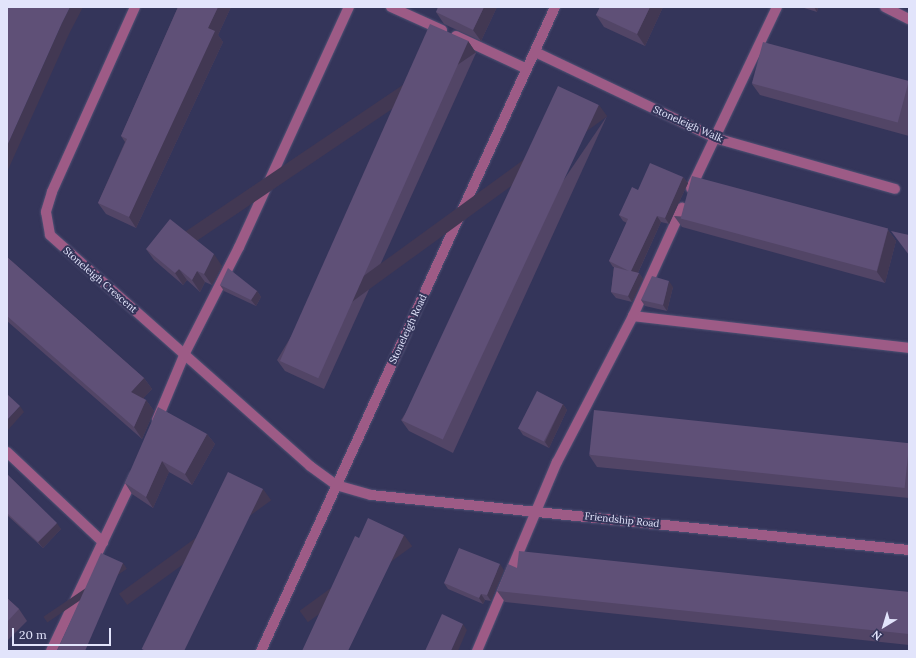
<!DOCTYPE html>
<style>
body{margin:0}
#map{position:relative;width:916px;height:658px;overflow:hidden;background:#34355a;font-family:Lora,serif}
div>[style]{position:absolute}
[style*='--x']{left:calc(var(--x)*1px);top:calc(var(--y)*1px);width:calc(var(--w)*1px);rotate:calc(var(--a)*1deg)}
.roads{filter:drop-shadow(0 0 1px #505174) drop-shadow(0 0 1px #505174)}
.service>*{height:10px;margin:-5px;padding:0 5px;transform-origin:5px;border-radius:5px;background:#9d5b86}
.minor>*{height:10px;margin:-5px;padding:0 5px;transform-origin:5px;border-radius:5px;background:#9d5b86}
.wall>*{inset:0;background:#524566}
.shaded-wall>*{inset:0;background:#423853;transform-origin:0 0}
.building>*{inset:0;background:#5f5077;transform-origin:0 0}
span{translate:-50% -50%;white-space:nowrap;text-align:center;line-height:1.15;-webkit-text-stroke:4px #34355a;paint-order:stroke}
.street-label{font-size:10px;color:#e2e4fb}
.frame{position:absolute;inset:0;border:8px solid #e2e4fb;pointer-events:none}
.north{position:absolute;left:864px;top:606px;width:40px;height:40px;-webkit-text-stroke:3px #34355a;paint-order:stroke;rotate:218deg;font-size:11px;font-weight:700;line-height:16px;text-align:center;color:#e2e4fb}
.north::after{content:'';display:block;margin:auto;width:14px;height:18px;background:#e2e4fb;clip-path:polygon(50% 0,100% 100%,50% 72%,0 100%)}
.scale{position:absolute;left:12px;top:628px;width:99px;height:18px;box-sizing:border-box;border:2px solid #e2e4fb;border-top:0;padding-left:5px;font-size:12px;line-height:14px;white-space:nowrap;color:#e2e4fb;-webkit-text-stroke:3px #34355a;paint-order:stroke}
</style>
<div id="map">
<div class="roads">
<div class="service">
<div style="--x:391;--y:7;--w:56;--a:24.3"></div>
<div style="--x:885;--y:7;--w:27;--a:27"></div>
<div style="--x:456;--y:36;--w:78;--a:24.9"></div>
<div style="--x:691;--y:188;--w:200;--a:-64.6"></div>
<div style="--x:633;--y:316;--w:278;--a:6.6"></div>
<div style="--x:157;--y:420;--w:73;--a:-67.3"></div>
<div style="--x:185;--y:353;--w:119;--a:-63"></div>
<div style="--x:239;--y:247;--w:264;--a:-65.4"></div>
<div style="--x:7;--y:452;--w:132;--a:43.2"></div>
<div style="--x:51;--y:651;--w:194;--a:-64.6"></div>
<div style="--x:477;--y:651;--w:205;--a:-67.1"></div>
<div style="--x:557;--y:462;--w:165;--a:-62.5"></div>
<div style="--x:633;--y:316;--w:119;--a:-65.6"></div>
</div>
<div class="minor">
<div style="--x:135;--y:7;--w:203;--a:114.2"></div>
<div style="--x:52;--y:192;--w:21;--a:107"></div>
<div style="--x:46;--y:212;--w:23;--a:80"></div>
<div style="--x:50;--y:235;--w:348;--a:41.6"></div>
<div style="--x:310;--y:466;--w:32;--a:36"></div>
<div style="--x:336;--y:485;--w:36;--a:16"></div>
<div style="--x:371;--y:495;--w:541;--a:5.84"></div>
<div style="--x:535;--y:52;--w:199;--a:25.5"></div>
<div style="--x:715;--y:138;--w:187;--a:15.8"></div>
<div style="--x:261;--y:651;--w:708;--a:-65.46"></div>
</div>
</div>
<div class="wall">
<div style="clip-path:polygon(178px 7px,231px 7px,218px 35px,223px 42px,136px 228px,106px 214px,98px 203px,125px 142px,121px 136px)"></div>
<div style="clip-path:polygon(497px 7px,481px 41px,444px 24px,436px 12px)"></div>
<div style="clip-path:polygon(600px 7px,663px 7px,645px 46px,604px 27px,596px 15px)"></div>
<div style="clip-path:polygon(801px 7px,818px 7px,817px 12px)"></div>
<div style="clip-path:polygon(468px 41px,476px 53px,324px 389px,285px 371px,277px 360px)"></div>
<div style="clip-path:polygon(909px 82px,909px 136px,760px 95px,752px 84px)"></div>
<div style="clip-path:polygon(607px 116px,453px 453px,409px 431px,401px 420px)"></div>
<div style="clip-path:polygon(683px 177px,688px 183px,669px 224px,661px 222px,638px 273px,639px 273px,643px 279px,632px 302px,616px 298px,611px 292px,614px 267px,613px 267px,609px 261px,627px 223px,623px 221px,619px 215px)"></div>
<div style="clip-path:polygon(674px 216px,888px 230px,896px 241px,885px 283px,682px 227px)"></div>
<div style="clip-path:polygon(146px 249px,222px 266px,212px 285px,205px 282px,200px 292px,187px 280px,183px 285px,154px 260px)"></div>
<div style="clip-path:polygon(7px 257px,144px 378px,152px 389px,143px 398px,146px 400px,154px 411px,142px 439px,7px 321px)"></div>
<div style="clip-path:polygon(220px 285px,257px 291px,261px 297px,256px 306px,224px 291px)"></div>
<div style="clip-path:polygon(673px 287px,667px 311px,645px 306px,641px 300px)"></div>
<div style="clip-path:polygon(563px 404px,567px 410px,549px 448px,523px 435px,519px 429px)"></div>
<div style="clip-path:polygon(207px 434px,215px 444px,192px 485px,169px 472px,153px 508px,132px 494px,125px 483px)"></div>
<div style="clip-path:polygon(909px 443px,909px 498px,597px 467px,589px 455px)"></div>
<div style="clip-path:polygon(7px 474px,61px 529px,43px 548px,7px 515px)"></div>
<div style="clip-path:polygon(517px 568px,909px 592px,909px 645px,505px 602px,497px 591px)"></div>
<div style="clip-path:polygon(504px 570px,491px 601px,485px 600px,483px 604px,448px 589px,444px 583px)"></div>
<div style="clip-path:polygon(7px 598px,19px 609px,27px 621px,7px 641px)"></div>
</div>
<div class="shaded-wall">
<div style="clip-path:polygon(70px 7px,83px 7px,69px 34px,7px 172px,7px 146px,62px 23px)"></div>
<div style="clip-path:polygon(218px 7px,231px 7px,218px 35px,223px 42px,136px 228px,129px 217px,208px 28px)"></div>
<div style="clip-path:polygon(484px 7px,497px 7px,481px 41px,473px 30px)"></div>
<div style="clip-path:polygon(650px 7px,663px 7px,645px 46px,637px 34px)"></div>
<div style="clip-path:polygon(814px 7px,818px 7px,817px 12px)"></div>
<div style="left:468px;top:41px;width:14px;height:369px;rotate:56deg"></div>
<div style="left:599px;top:105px;width:14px;height:371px;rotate:54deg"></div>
<div style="clip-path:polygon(683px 177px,688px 183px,669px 224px,665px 218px)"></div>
<div style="clip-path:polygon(657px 216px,661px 222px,636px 277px,631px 271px)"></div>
<div style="clip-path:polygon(888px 230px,896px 241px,885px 283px,877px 272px)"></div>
<div style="clip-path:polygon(214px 254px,222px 266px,212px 285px,204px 274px)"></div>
<div style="clip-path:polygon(179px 269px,187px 280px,183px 285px,175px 273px)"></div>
<div style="clip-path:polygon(197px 271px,205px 282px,200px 292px,192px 280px)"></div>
<div style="clip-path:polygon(639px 273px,643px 279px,632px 302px,628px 296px)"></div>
<div style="clip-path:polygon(669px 281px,673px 287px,667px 311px,663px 305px)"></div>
<div style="clip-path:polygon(257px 291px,261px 297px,256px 306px,251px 300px)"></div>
<div style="clip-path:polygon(144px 378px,152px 389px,139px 403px,131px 392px)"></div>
<div style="clip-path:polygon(146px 400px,154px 411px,142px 439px,134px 427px)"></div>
<div style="clip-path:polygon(563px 404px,567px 410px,549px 448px,545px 442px)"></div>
<div style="clip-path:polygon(20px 406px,24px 412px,7px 431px,7px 420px)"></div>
<div style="clip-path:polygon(207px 434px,215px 444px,192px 485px,185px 474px)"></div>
<div style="clip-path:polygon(162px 461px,169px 472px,153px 508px,146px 497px)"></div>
<div style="left:263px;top:489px;width:14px;height:178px;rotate:54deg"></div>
<div style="clip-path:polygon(57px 523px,61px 529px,43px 548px,38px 542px)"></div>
<div style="left:404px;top:535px;width:14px;height:129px;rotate:54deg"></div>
<div style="left:123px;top:563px;width:7px;height:96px;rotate:56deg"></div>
<div style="clip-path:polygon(500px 564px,504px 570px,491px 601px,487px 595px)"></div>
<div style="clip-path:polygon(481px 594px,485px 600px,483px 604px,479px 598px)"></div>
<div style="clip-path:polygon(463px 624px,467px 630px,458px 651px,451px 651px)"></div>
</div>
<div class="building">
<div style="clip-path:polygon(7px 7px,70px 7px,62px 23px,7px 146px)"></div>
<div style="clip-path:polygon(178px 7px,218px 7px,208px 28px,215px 31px,129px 217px,98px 203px,127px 139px,121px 136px)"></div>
<div style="clip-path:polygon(438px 7px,484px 7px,473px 30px,436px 12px)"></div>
<div style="clip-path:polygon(600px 7px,650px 7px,637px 34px,596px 15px)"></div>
<div style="left:430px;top:24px;width:42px;height:369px;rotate:24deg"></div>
<div style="left:763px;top:42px;width:151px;height:43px;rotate:15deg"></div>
<div style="left:558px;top:86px;width:45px;height:369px;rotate:25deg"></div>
<div style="clip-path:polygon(650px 163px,683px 177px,665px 218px,657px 216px,631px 271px,639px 273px,628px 296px,611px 292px,614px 267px,629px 271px,609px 261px,628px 219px,619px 215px,632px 187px,638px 190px)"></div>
<div style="left:692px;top:176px;width:203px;height:44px;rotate:15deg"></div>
<div style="clip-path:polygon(170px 219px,214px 254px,204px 274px,197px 271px,192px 280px,179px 269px,175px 273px,146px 249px)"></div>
<div style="clip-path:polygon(891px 231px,909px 235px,909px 255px)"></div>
<div style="clip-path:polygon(7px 257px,144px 378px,131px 392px,146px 400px,134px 427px,7px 316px)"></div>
<div style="clip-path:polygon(228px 268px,257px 291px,251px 300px,220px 285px)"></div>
<div style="clip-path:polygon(652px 276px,669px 281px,663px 305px,641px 300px)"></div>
<div style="left:537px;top:391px;width:29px;height:42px;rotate:27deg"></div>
<div style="clip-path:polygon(7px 394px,20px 406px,7px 420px)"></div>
<div style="clip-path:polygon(158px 407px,207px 434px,185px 474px,162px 461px,146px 497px,125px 483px)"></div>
<div style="left:594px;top:410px;width:317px;height:45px;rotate:6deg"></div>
<div style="left:228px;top:472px;width:39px;height:197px;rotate:26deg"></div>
<div style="clip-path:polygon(7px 474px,57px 523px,38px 542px,7px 513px)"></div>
<div style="clip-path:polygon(368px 518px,404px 535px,348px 651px,302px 651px,355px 536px,359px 538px)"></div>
<div style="clip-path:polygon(459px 548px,500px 564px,487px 595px,481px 594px,479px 598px,444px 583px)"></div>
<div style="clip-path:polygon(519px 551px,909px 592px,909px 634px,497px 591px,508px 564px,517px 568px)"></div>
<div style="clip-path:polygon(101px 553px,123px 563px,85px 651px,57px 651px)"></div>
<div style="clip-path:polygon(7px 598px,19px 609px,7px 622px)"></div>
<div style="clip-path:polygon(442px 614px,463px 624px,451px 651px,425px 651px)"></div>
</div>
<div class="street-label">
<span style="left:688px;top:124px;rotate:24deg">Stoneleigh Walk</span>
<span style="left:100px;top:280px;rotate:41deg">Stoneleigh Crescent</span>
<span style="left:408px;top:329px;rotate:-65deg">Stoneleigh Road</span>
<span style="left:622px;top:520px;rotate:6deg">Friendship Road</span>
</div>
<div class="frame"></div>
<div class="north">N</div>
<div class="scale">20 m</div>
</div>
